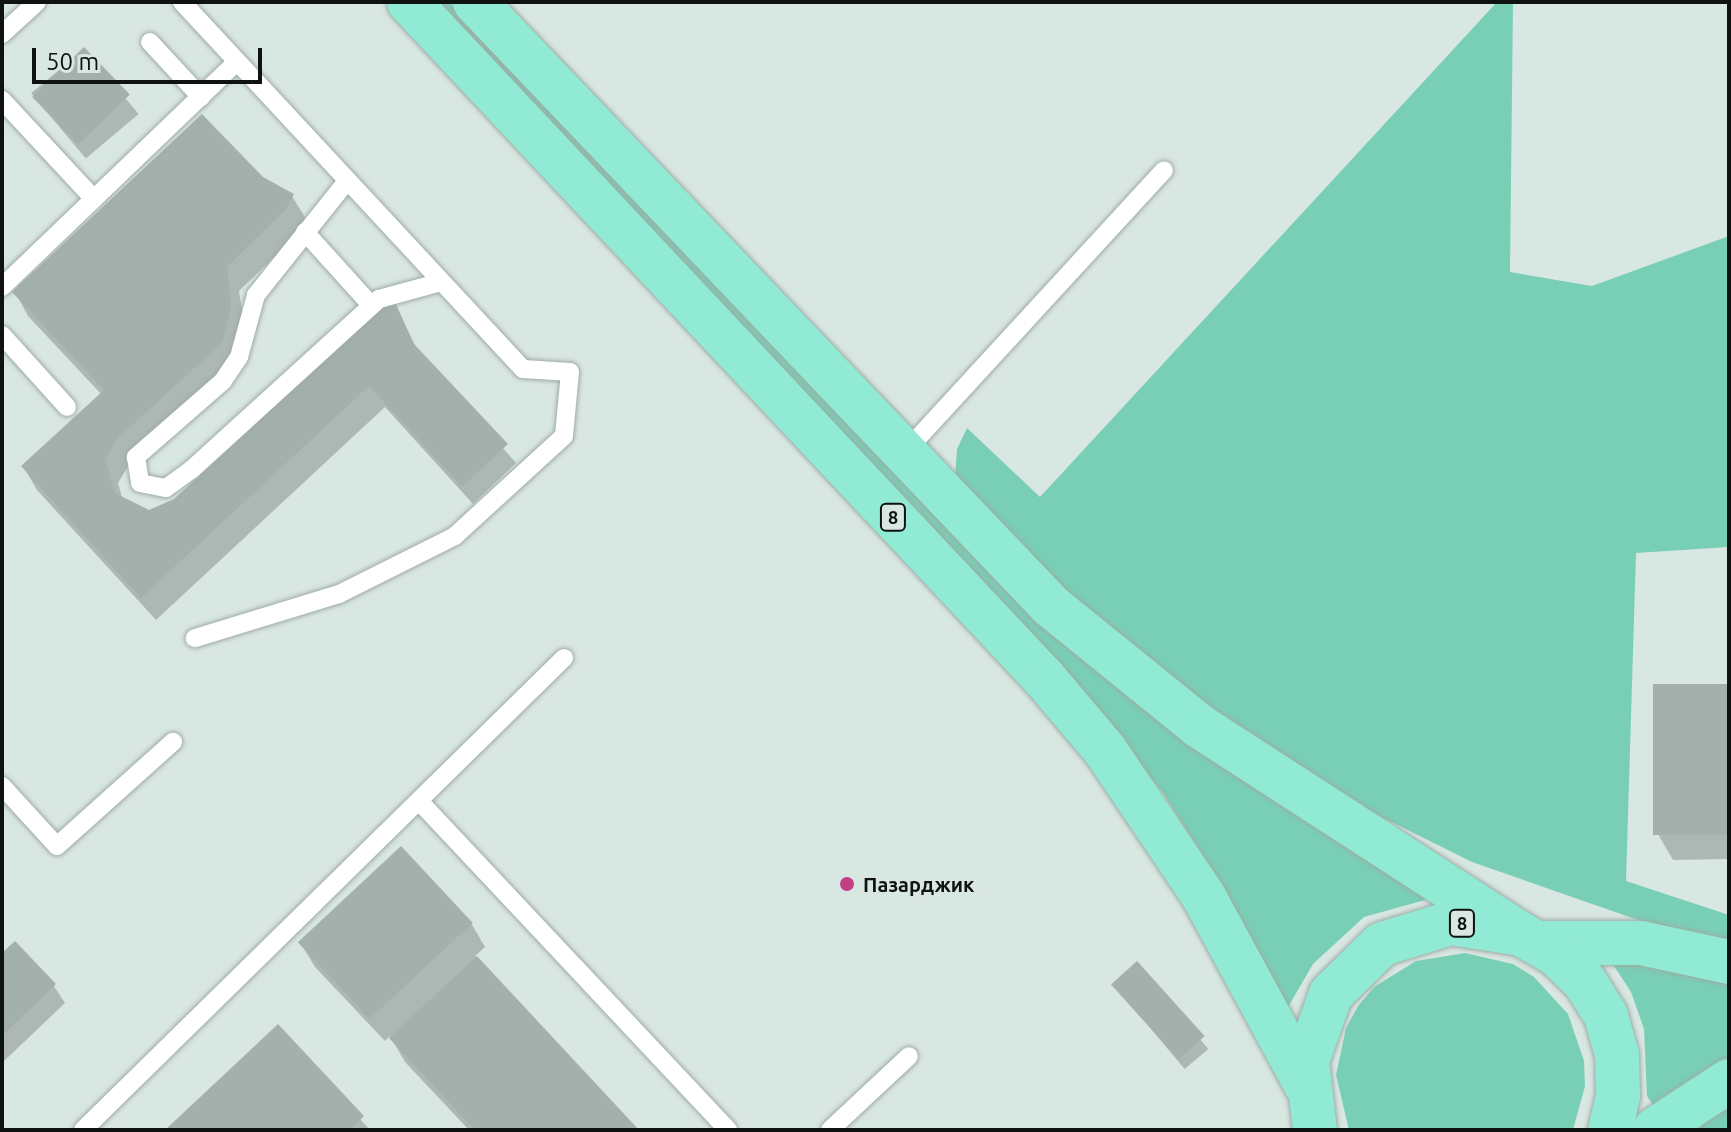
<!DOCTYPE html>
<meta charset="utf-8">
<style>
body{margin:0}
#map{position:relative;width:1731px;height:1132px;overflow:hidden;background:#d9e7e2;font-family:Ubuntu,sans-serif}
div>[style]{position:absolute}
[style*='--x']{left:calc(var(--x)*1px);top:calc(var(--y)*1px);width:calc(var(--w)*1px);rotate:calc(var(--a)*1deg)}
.green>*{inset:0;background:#79cfb5}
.shadow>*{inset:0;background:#0003;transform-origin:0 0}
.building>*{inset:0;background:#a3b0ab;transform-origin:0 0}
.roads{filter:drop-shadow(0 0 2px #9eaba6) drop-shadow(0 0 2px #9eaba6)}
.service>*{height:18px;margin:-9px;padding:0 9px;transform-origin:9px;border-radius:9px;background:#fff}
.primary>*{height:44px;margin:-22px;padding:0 22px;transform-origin:22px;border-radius:22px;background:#91ead3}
.dots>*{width:22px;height:22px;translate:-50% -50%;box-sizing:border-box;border:4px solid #d9e7e2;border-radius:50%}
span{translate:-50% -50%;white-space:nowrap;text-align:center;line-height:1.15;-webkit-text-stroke:6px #d9e7e2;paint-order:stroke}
.shield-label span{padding:2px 6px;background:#d9e7e2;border:2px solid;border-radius:6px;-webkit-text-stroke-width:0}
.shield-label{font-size:18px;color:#0e1211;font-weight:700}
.poi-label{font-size:20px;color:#0e1211;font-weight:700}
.left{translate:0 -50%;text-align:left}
.frame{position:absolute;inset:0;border:4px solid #0e1211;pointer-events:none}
.scale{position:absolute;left:32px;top:48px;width:230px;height:36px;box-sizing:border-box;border:4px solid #0e1211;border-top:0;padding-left:10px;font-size:24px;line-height:28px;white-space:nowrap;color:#0e1211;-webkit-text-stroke:6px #d9e7e2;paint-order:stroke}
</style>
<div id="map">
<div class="green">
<div style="clip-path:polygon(440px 2px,449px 2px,966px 541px,1429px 899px,1364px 917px,1313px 964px,1284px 1014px,1223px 887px,1163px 793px,1082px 693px)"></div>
<div style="clip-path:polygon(1497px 2px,1513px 2px,1510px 272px,1592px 286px,1729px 236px,1729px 547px,1636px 553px,1626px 881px,1729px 915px,1729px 940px,1641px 921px,1472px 862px,1327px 790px,1229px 727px,1105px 630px,955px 478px,957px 449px,967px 428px,1040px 497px)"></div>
<div style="clip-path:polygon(1603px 949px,1729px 981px,1729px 1058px,1653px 1105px,1647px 1096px,1644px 1029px,1631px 992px)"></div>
<div style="clip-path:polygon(1465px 953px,1513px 964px,1534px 977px,1568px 1014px,1584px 1061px,1585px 1086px,1573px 1130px,1349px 1130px,1336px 1075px,1346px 1028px,1358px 1006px,1374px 987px,1416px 961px)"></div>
<div style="clip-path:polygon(1729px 1102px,1729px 1130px,1697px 1130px,1718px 1108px)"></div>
</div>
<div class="shadow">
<div style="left:84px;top:49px;width:85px;height:69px;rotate:50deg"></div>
<div style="clip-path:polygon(261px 179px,292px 196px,306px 219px,298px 234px,239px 291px,242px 310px,236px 366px,130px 463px,118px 483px,123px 501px,149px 512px,175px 501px,394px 305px,418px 351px,516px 463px,473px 504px,385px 407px,156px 620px,37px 490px,23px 466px,102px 395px,28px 316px,15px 292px)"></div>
<div style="clip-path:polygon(1729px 686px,1729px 859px,1673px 860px,1659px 836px)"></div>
<div style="clip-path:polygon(471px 923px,485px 947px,475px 956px,637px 1130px,469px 1130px,405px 1062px,390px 1036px,385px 1041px,315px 967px,301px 944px)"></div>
<div style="clip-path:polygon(2px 955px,54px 986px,65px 1003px,2px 1063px)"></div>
<div style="left:1137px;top:964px;width:111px;height:31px;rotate:50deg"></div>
<div style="clip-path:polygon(277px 1027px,370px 1130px,168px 1130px)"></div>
</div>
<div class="building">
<div style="left:84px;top:47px;width:66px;height:72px;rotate:46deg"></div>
<div style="clip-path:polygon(202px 114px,263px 177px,294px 194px,285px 210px,227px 267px,231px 305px,223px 342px,117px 439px,105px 459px,115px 493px,149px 510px,174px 499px,383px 307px,395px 302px,414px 344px,508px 444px,462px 487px,369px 386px,141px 598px,21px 466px,104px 390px,12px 292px)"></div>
<div style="left:1729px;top:684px;width:151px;height:76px;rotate:90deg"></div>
<div style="left:401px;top:846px;width:105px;height:141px;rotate:47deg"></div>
<div style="clip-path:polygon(15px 941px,56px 984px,2px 1036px,2px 953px)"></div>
<div style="clip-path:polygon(477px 956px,639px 1130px,475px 1130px,389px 1038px)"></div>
<div style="left:1137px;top:961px;width:101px;height:35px;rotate:48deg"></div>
<div style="clip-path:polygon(278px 1024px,364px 1116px,350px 1130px,165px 1130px)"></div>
</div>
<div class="roads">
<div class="service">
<div style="--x:182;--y:2;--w:501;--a:47.1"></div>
<div style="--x:523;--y:369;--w:47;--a:3.7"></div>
<div style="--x:570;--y:372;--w:64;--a:95.4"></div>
<div style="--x:564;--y:436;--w:148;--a:137.5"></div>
<div style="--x:455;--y:536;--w:130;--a:153.4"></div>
<div style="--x:339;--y:594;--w:151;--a:163"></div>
<div style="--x:2;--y:34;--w:47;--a:-42.4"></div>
<div style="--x:150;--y:42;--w:75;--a:47.2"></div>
<div style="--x:2;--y:100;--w:135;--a:47.1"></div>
<div style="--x:347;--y:181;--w:146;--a:128.6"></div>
<div style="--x:256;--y:295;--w:64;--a:105.3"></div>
<div style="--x:239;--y:357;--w:29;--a:124"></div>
<div style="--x:223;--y:381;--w:116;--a:138.9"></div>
<div style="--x:136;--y:457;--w:26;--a:81"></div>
<div style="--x:140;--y:483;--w:26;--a:11"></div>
<div style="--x:166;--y:488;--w:31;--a:-36"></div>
<div style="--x:191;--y:470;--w:254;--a:-42.3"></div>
<div style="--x:379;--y:299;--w:64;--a:-15.3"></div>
<div style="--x:305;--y:232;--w:98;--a:47.9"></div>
<div style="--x:2;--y:287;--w:325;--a:-43.8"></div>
<div style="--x:2;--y:335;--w:97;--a:47.9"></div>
<div style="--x:904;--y:453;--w:384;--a:-47.4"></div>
<div style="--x:2;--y:786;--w:81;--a:47.5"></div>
<div style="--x:57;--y:846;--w:156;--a:-41.9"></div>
<div style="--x:420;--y:802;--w:450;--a:46.8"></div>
<div style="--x:83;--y:1130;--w:674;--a:-44.46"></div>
<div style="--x:830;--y:1130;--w:108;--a:-43.1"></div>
</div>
<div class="primary">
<div style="--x:409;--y:2;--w:929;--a:46.79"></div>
<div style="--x:1045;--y:679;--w:93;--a:49.8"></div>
<div style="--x:1105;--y:750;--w:177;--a:56"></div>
<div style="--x:1204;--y:897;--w:214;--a:61.5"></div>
<div style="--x:475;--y:2;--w:835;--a:46.36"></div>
<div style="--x:1051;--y:606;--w:191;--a:39"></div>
<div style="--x:1199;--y:726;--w:383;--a:32.9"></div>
<div style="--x:1539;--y:943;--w:102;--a:0"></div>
<div style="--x:1641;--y:943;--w:90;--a:12.2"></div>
<div style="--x:1315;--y:1130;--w:69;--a:-96.6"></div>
<div style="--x:1307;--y:1061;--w:71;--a:-70.3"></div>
<div style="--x:1331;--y:994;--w:71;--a:-44.4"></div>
<div style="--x:1382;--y:944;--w:72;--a:-16.9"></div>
<div style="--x:1451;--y:923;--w:71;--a:8.9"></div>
<div style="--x:1521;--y:934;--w:40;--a:29.7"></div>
<div style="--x:1556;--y:954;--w:40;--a:44"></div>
<div style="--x:1585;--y:982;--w:40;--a:58"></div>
<div style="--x:1606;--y:1016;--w:41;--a:74.2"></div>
<div style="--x:1617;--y:1055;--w:41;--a:88.6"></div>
<div style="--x:1618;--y:1096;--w:35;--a:103"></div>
<div style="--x:1654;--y:1130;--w:90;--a:-33.2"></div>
</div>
</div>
<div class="dots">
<div style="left:847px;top:884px;background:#c33f83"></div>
</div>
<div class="shield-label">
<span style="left:893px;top:517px">8</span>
<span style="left:1462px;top:923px">8</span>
</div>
<div class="poi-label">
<span class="left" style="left:863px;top:884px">Пазарджик</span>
</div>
<div class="frame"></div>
<div class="scale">50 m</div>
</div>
